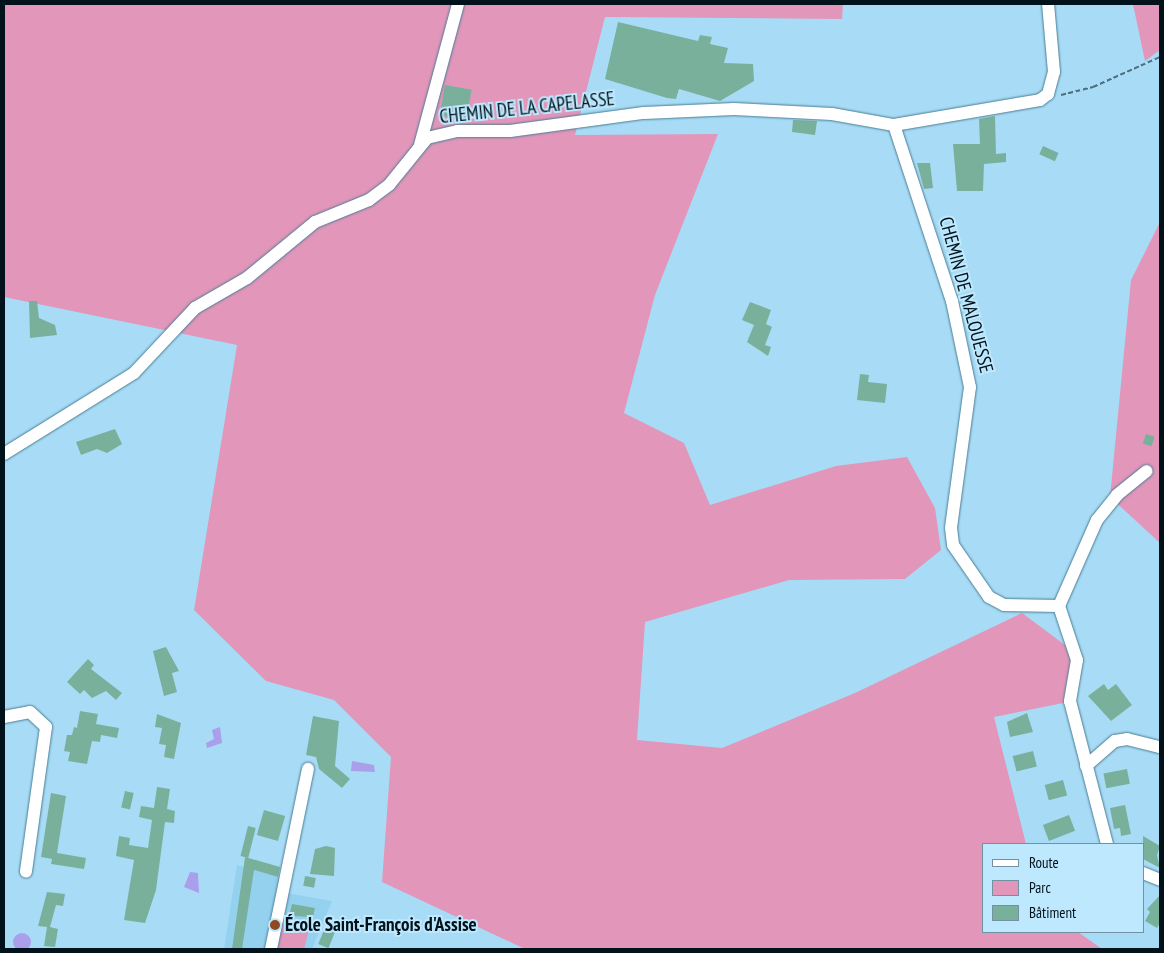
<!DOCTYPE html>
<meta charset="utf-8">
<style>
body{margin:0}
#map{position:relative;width:1164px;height:953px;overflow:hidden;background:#a8dcf6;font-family:"PT Sans Narrow",sans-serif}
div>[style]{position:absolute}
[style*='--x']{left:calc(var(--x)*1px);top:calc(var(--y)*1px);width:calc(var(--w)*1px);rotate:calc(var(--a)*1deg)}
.built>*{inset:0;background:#94d1ef}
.green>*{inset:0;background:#e196ba}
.water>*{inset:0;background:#a99feb}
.round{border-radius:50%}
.building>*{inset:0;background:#79b09c;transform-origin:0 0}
.path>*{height:2px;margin-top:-1px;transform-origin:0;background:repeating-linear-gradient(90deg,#4d6e7e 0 5px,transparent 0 7.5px)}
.roads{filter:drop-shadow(0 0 1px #4b7d94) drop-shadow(0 0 1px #4b7d94)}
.minor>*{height:12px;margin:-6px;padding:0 6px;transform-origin:6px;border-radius:6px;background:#fff}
.dots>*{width:14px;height:14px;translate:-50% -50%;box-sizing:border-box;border:2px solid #bee8fd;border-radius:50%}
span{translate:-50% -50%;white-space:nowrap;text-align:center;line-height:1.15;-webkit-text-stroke:4px #bee8fd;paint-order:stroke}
.street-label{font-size:19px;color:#01121b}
.poi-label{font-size:19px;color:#01121b;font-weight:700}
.left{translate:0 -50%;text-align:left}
.frame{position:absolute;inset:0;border:5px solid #01121b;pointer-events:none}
.legend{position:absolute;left:982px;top:843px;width:162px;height:90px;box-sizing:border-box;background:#bee8fd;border:1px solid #7292a3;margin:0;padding:6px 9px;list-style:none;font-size:15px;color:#01121b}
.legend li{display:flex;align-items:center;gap:10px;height:25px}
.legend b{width:25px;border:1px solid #7292a3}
</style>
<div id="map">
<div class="built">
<div style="clip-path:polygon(237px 865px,288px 880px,286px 893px,332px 901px,312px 949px,224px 949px)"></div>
</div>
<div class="green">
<div style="clip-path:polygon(4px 4px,843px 4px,842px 19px,605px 17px,575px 135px,718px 134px,655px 295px,624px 413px,684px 443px,710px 505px,836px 466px,907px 457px,935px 508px,941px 550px,905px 579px,789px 580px,645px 622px,637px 740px,722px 748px,855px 693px,1022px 613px,1073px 651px,1063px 703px,994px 717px,1026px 844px,983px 844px,983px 932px,1078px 932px,1102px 949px,525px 949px,382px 882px,391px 757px,334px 700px,266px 681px,194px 610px,237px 345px,4px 297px)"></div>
<div style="clip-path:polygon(1133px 4px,1160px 4px,1160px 50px,1145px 61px)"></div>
<div style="clip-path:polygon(1160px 222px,1160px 543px,1110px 497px,1131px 280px)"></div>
<div style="clip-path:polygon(282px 921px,310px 926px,304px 949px,277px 949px)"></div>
</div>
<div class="water">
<div style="clip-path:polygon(220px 727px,222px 743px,207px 748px,206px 743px,214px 739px,212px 730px)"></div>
<div style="clip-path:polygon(352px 761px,374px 765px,375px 772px,351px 771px)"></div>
<div style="clip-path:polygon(190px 872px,198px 873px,199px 893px,184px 887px)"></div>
<div class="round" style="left:13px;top:933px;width:18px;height:18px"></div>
</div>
<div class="building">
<div style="clip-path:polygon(618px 22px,698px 41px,700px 35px,712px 37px,710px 44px,728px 48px,724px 63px,753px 64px,754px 81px,720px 101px,679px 89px,676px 99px,667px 98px,605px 79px)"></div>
<div style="left:445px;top:85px;width:27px;height:31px;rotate:10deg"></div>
<div style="clip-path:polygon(995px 116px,996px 154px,1006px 153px,1006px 162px,984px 164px,983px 191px,957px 191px,953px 144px,980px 144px,979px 119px)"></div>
<div style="clip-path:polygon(793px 120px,817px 121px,815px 135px,792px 132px)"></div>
<div style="left:1043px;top:146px;width:17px;height:9px;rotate:24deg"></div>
<div style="clip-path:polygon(917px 163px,930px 163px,933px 188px,924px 189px)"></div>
<div style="clip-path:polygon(29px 301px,37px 301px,39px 318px,55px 325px,57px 335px,30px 338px)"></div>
<div style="clip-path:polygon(750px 302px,771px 310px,766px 324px,772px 327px,765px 345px,771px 347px,768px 356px,747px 342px,754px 325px,742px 320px)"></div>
<div style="clip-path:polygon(860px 374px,869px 375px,868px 382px,887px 384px,885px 403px,857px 400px)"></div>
<div style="clip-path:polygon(115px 429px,122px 444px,107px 453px,97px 449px,81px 455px,76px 442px)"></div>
<div style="left:1146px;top:434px;width:9px;height:10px;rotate:18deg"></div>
<div style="clip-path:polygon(166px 647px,179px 671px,172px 673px,177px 692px,164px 696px,153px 651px)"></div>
<div style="clip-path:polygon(88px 659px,94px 665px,91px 669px,122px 693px,116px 700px,106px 691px,92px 698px,84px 690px,80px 694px,67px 682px)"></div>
<div style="clip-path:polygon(1104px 684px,1108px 690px,1116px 684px,1132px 705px,1111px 721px,1088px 696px)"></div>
<div style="clip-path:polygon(80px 711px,98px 714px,96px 724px,119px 728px,117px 738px,101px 735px,100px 742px,92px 741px,87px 764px,68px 761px,70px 752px,64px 751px,67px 735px,72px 735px,74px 727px,77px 728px)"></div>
<div style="clip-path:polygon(1027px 713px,1033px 732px,1010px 737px,1007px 722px)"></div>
<div style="clip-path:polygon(157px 714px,181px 723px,174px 759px,164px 757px,166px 745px,159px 744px,162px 728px,155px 727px)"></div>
<div style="clip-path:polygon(313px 716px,339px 721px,335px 766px,350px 779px,342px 788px,319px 769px,316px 757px,306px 755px)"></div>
<div style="left:1033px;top:751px;width:16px;height:21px;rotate:76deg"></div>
<div style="left:1127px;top:769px;width:15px;height:24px;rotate:79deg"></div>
<div style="left:1063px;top:780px;width:16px;height:19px;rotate:75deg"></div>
<div style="clip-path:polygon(157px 787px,170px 789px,167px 809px,175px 811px,174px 823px,165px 822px,156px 890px,145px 923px,124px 920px,134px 860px,116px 856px,119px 836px,130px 838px,129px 845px,148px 848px,152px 820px,139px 817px,141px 806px,154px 808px)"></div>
<div style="left:125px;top:791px;width:9px;height:17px;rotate:13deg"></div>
<div style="clip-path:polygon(51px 793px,66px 796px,57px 853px,86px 858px,84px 869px,51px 864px,52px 859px,41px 857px)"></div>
<div style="clip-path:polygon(1125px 805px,1131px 834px,1121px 836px,1120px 828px,1114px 829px,1110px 808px)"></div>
<div style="left:264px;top:810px;width:22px;height:26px;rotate:16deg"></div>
<div style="left:1069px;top:815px;width:17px;height:28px;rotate:69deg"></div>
<div style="left:248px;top:826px;width:8px;height:31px;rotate:14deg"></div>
<div style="clip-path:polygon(1143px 836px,1160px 846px,1157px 855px,1160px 868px,1143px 859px)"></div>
<div style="clip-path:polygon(326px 846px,335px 848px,334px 876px,310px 874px,315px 849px)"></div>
<div style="clip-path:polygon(245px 857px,280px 867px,278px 877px,254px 870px,242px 949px,232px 949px)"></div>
<div style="left:305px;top:876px;width:11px;height:10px;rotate:10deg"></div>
<div style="clip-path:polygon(47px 892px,65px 894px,63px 906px,56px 905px,50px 927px,58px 929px,55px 947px,44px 946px,47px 927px,38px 926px)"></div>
<div style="clip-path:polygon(1160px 895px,1160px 923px,1157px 928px,1145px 921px,1150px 912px,1147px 909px)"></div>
<div style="clip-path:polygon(292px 904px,315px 908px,313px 917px,289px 916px)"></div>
<div style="left:328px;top:920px;width:11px;height:26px;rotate:22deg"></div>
</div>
<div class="path">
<div style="--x:1061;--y:95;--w:33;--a:-14"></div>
<div style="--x:1093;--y:87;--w:73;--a:-24.1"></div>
</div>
<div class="roads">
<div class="minor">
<div style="--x:894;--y:125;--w:185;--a:71.8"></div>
<div style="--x:952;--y:301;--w:88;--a:78.2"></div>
<div style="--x:970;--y:387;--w:142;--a:97.7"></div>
<div style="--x:951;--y:528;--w:17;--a:83"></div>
<div style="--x:953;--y:545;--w:63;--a:55.3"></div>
<div style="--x:989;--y:597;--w:17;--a:28"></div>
<div style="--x:1004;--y:605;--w:55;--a:1"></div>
<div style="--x:420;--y:145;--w:146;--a:-74.9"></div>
<div style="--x:4;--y:454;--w:153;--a:-31.9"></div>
<div style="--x:134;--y:373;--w:89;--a:-46.8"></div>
<div style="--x:195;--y:308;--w:60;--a:-30"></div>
<div style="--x:247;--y:278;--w:88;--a:-39.5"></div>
<div style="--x:315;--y:222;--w:58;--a:-22.2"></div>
<div style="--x:369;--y:200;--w:25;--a:-37"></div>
<div style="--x:389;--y:185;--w:60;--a:-51"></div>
<div style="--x:427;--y:138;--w:31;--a:-13"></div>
<div style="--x:457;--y:131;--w:53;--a:0"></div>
<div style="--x:510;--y:131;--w:135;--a:-7.7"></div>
<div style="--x:644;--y:113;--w:90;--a:-2.5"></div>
<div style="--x:734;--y:109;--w:98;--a:2.9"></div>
<div style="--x:832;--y:114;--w:63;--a:10.1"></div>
<div style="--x:894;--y:125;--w:148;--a:-9.7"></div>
<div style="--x:1040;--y:100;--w:10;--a:-37"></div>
<div style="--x:1048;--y:94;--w:23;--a:-75"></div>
<div style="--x:1054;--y:72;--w:68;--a:-95"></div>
<div style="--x:1059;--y:606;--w:57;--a:71.6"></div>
<div style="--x:1077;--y:660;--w:42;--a:99.7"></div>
<div style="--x:1070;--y:701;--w:148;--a:75.5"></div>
<div style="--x:1059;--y:606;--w:94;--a:-66.2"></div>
<div style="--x:1097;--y:520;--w:32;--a:-51"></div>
<div style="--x:1117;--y:495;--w:38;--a:-39"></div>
<div style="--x:4;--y:717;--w:26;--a:-11"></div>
<div style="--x:30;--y:712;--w:22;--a:43"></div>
<div style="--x:46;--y:727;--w:146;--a:97.9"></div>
<div style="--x:1086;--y:766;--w:38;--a:-41"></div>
<div style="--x:1115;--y:741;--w:12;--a:-9"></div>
<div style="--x:1127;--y:739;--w:34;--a:14"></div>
<div style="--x:1143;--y:873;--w:18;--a:22"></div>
<div style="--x:271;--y:949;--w:184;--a:-78.4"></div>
</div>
</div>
<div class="dots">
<div style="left:275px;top:925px;background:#8e491e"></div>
</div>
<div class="street-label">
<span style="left:527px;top:108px;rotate:-6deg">CHEMIN DE LA CAPELASSE</span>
<span style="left:966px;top:295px;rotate:75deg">CHEMIN DE MALOUESSE</span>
</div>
<div class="poi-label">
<span class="left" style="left:285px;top:925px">École Saint-François d'Assise</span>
</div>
<div class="frame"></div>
<ul class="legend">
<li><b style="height:6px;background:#fff"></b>Route</li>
<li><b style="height:14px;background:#e196ba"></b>Parc</li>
<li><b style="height:14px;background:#79b09c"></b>Bâtiment</li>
</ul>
</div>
